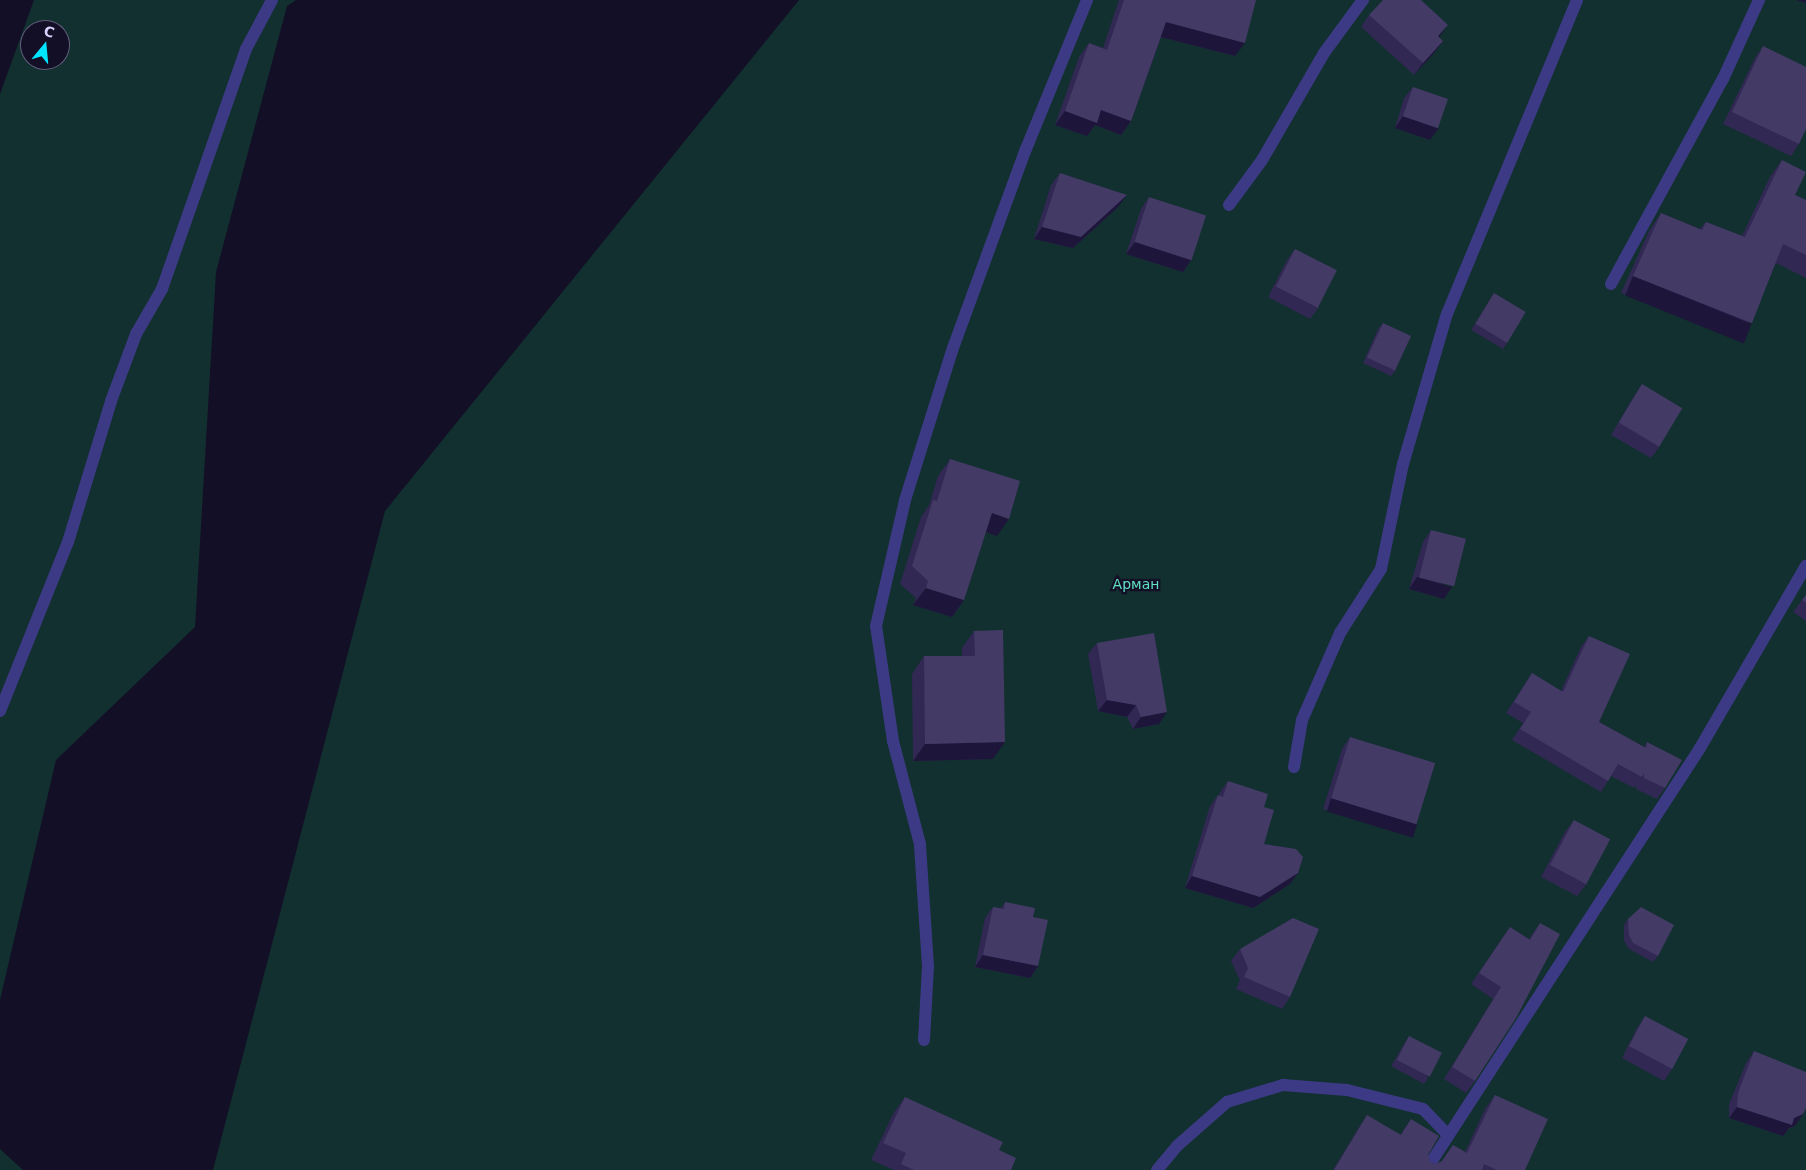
<!DOCTYPE html>
<meta charset="utf-8">
<style>
body{margin:0}
#map{position:relative;width:1806px;height:1170px;overflow:hidden;background:#130f26;font-family:"DejaVu Sans",sans-serif}
div>[style]{position:absolute}
[style*='--x']{left:calc(var(--x)*1px);top:calc(var(--y)*1px);width:calc(var(--w)*1px);rotate:calc(var(--a)*1deg)}
.green>*{inset:0;background:#12302f}
.lane>*{height:12px;margin:-6px;padding:0 6px;transform-origin:6px;border-radius:6px;background:#3d3a85}
.street>*{height:12px;margin:-6px;padding:0 6px;transform-origin:6px;border-radius:6px;background:#3d3a85}
.wall>*{inset:0;background:#312854}
.shaded-wall>*{inset:0;background:#1d163a;transform-origin:0 0}
.building>*{inset:0;background:#433a66;transform-origin:0 0}
span{translate:-50% -50%;white-space:nowrap;text-align:center;line-height:1.15;-webkit-text-stroke:4.5px #130f26;paint-order:stroke}
.park-label{font-size:14px;color:#5fe0c0}
.north{position:absolute;left:20px;top:20px;width:50px;height:50px;box-sizing:border-box;background:#130f26;border:1px solid #625e7d;border-radius:50%;rotate:17deg;font-size:14px;font-weight:700;line-height:20px;text-align:center;color:#d9d4ff}
.north::after{content:'';display:block;margin:auto;width:18px;height:22px;background:#00e5ff;clip-path:polygon(50% 0,100% 100%,50% 72%,0 100%)}
</style>
<div id="map">
<div class="green">
<div style="clip-path:polygon(evenodd,34px 0,296px 0,287px 6px,216px 272px,195px 627px,56px 760px,0 1000px,0 94px,34px 0,30px 30px,60px 30px,60px 60px,30px 60px,30px 30px)"></div>
<div style="clip-path:polygon(799px 0,1806px 0,1806px 1170px,213px 1170px,385px 511px)"></div>
<div style="clip-path:polygon(0 1149px,23px 1170px,0 1170px)"></div>
</div>
<div class="lane">
<div style="--x:0;--y:711;--w:182;--a:-68.1"></div>
<div style="--x:68;--y:542;--w:147;--a:-73"></div>
<div style="--x:111;--y:401;--w:72;--a:-69.5"></div>
<div style="--x:136;--y:334;--w:52;--a:-60"></div>
<div style="--x:162;--y:289;--w:254;--a:-70.7"></div>
<div style="--x:246;--y:49;--w:55;--a:-62"></div>
</div>
<div class="street">
<div style="--x:1229;--y:205;--w:56;--a:-53.7"></div>
<div style="--x:1262;--y:160;--w:124;--a:-59.9"></div>
<div style="--x:1324;--y:53;--w:66;--a:-53.7"></div>
<div style="--x:1611;--y:284;--w:234;--a:-61.4"></div>
<div style="--x:1723;--y:79;--w:87;--a:-65.5"></div>
<div style="--x:1294;--y:767;--w:48;--a:-80.3"></div>
<div style="--x:1302;--y:720;--w:95;--a:-66.4"></div>
<div style="--x:1340;--y:633;--w:76;--a:-57.4"></div>
<div style="--x:1381;--y:569;--w:107;--a:-78.2"></div>
<div style="--x:1403;--y:464;--w:156;--a:-73.7"></div>
<div style="--x:1447;--y:314;--w:340;--a:-67.5"></div>
<div style="--x:924;--y:1040;--w:74;--a:-86.9"></div>
<div style="--x:928;--y:966;--w:122;--a:-93.8"></div>
<div style="--x:920;--y:844;--w:106;--a:-104.7"></div>
<div style="--x:893;--y:741;--w:116;--a:-98.4"></div>
<div style="--x:876;--y:626;--w:129;--a:-77"></div>
<div style="--x:905;--y:500;--w:159;--a:-72.5"></div>
<div style="--x:953;--y:348;--w:212;--a:-69.9"></div>
<div style="--x:1026;--y:149;--w:161;--a:-67.7"></div>
<div style="--x:1157;--y:1170;--w:31;--a:-50"></div>
<div style="--x:1177;--y:1146;--w:67;--a:-41.3"></div>
<div style="--x:1227;--y:1102;--w:59;--a:-16.9"></div>
<div style="--x:1283;--y:1085;--w:64;--a:4.5"></div>
<div style="--x:1347;--y:1090;--w:78;--a:14"></div>
<div style="--x:1423;--y:1109;--w:35;--a:46"></div>
<div style="--x:1426;--y:1170;--w:503;--a:-57"></div>
<div style="--x:1700;--y:748;--w:211;--a:-59.8"></div>
</div>
<div class="wall">
<div style="clip-path:polygon(1119px 0,1256px 0,1235px 56px,1161px 37px,1131px 121px,1121px 135px,1095px 125px,1087px 136px,1055px 125px,1079px 57px,1089px 43px,1103px 48px)"></div>
<div style="clip-path:polygon(1369px 15px,1439px 38px,1443px 41px,1434px 53px,1414px 75px,1361px 27px)"></div>
<div style="clip-path:polygon(1763px 46px,1799px 144px,1791px 156px,1723px 124px,1755px 58px)"></div>
<div style="clip-path:polygon(1413px 87px,1430px 140px,1395px 128px,1404px 98px)"></div>
<div style="clip-path:polygon(1782px 160px,1795px 195px,1806px 200px,1806px 278px,1776px 263px,1740px 340px,1621px 293px,1649px 231px,1661px 213px,1700px 229px,1706px 222px,1742px 236px,1770px 177px)"></div>
<div style="clip-path:polygon(1060px 173px,1118px 207px,1073px 248px,1034px 239px,1051px 185px)"></div>
<div style="clip-path:polygon(1149px 197px,1191px 260px,1183px 272px,1126px 254px,1141px 209px)"></div>
<div style="clip-path:polygon(1295px 249px,1319px 307px,1310px 319px,1268px 297px,1287px 260px)"></div>
<div style="clip-path:polygon(1494px 293px,1507px 343px,1503px 349px,1471px 330px)"></div>
<div style="clip-path:polygon(1383px 323px,1396px 370px,1391px 376px,1363px 363px,1378px 329px)"></div>
<div style="clip-path:polygon(1642px 384px,1660px 446px,1651px 458px,1611px 435px,1634px 396px)"></div>
<div style="clip-path:polygon(950px 459px,997px 536px,986px 532px,964px 600px,952px 617px,913px 605px,916px 598px,900px 584px,921px 517px,929px 505px,938px 476px)"></div>
<div style="clip-path:polygon(1431px 530px,1444px 599px,1409px 589px,1423px 542px)"></div>
<div style="clip-path:polygon(1806px 595px,1806px 621px,1793px 612px)"></div>
<div style="clip-path:polygon(974px 631px,993px 759px,913px 761px,912px 674px,924px 656px,962px 656px,962px 648px)"></div>
<div style="clip-path:polygon(1589px 636px,1599px 722px,1644px 747px,1647px 742px,1665px 788px,1657px 799px,1636px 789px,1636px 785px,1634px 788px,1611px 776px,1601px 792px,1512px 740px,1523px 723px,1506px 713px,1532px 673px,1561px 691px,1581px 647px)"></div>
<div style="clip-path:polygon(1097px 643px,1159px 724px,1133px 729px,1127px 717px,1098px 711px,1088px 654px)"></div>
<div style="clip-path:polygon(1350px 737px,1408px 835px,1323px 809px,1342px 749px)"></div>
<div style="clip-path:polygon(1228px 781px,1264px 807px,1264px 844px,1298px 873px,1290px 884px,1253px 908px,1185px 888px,1210px 806px,1218px 795px,1219px 796px,1220px 792px)"></div>
<div style="clip-path:polygon(1574px 820px,1586px 885px,1577px 896px,1541px 877px,1565px 832px)"></div>
<div style="clip-path:polygon(1005px 902px,1033px 917px,1038px 966px,1030px 978px,975px 967px,985px 918px,993px 907px,1001px 908px)"></div>
<div style="clip-path:polygon(1628px 919px,1658px 956px,1653px 962px,1629px 949px,1624px 941px,1624px 925px)"></div>
<div style="clip-path:polygon(1540px 923px,1475px 1081px,1466px 1093px,1444px 1079px,1493px 999px,1471px 984px,1510px 927px,1529px 939px)"></div>
<div style="clip-path:polygon(1240px 949px,1290px 997px,1282px 1009px,1236px 989px,1240px 980px,1231px 961px)"></div>
<div style="clip-path:polygon(1645px 1016px,1672px 1069px,1664px 1081px,1622px 1058px,1637px 1028px)"></div>
<div style="clip-path:polygon(1409px 1036px,1428px 1078px,1424px 1084px,1391px 1066px)"></div>
<div style="clip-path:polygon(1754px 1051px,1803px 1114px,1795px 1126px,1789px 1128px,1783px 1136px,1729px 1118px,1729px 1104px,1746px 1063px)"></div>
<div style="clip-path:polygon(1495px 1095px,1525px 1170px,1333px 1170px,1358px 1129px,1367px 1115px,1400px 1135px,1411px 1119px,1431px 1163px,1436px 1164px,1441px 1162px,1453px 1145px,1465px 1152px,1485px 1109px)"></div>
<div style="clip-path:polygon(905px 1097px,999px 1150px,1011px 1170px,894px 1170px,871px 1160px,893px 1114px)"></div>
</div>
<div class="shaded-wall">
<div style="clip-path:polygon(1796px 0,1806px 0,1806px 3px)"></div>
<div style="clip-path:polygon(1166px 22px,1245px 43px,1235px 56px,1157px 36px)"></div>
<div style="clip-path:polygon(1448px 25px,1440px 36px,1429px 48px,1438px 36px)"></div>
<div style="clip-path:polygon(1443px 41px,1434px 53px,1414px 75px,1423px 63px)"></div>
<div style="clip-path:polygon(1101px 110px,1131px 121px,1121px 135px,1095px 125px,1087px 136px,1055px 125px,1065px 111px)"></div>
<div style="clip-path:polygon(1403px 116px,1439px 128px,1430px 140px,1395px 128px)"></div>
<div style="clip-path:polygon(1127px 195px,1118px 207px,1073px 248px,1034px 239px,1042px 227px)"></div>
<div style="clip-path:polygon(1135px 242px,1191px 260px,1183px 272px,1126px 254px)"></div>
<div style="left:1633px;top:276px;width:128px;height:21px;rotate:22deg"></div>
<div style="clip-path:polygon(992px 513px,1009px 519px,997px 536px,980px 530px)"></div>
<div style="clip-path:polygon(1417px 577px,1452px 587px,1444px 599px,1409px 589px)"></div>
<div style="clip-path:polygon(926px 588px,964px 600px,952px 617px,913px 605px)"></div>
<div style="clip-path:polygon(1107px 700px,1136px 705px,1127px 717px,1098px 711px)"></div>
<div style="clip-path:polygon(1167px 712px,1159px 724px,1133px 729px,1141px 717px)"></div>
<div style="clip-path:polygon(1005px 742px,993px 759px,913px 761px,925px 744px)"></div>
<div style="left:1331px;top:798px;width:90px;height:14px;rotate:17deg"></div>
<div style="clip-path:polygon(1298px 873px,1290px 884px,1253px 908px,1185px 888px,1192px 876px)"></div>
<div style="clip-path:polygon(983px 955px,1038px 966px,1030px 978px,975px 967px)"></div>
<div style="clip-path:polygon(1737px 1107px,1794px 1118px,1803px 1114px,1795px 1126px,1789px 1128px,1783px 1136px,1729px 1118px)"></div>
</div>
<div class="building">
<div style="clip-path:polygon(1124px 0,1256px 0,1245px 43px,1166px 22px,1131px 121px,1101px 110px,1097px 123px,1065px 111px,1089px 43px,1107px 50px)"></div>
<div style="clip-path:polygon(1383px 0,1421px 0,1448px 25px,1438px 36px,1443px 41px,1423px 63px,1369px 15px)"></div>
<div style="clip-path:polygon(1763px 46px,1806px 67px,1806px 129px,1799px 144px,1732px 112px)"></div>
<div style="left:1413px;top:87px;width:37px;height:31px;rotate:19deg"></div>
<div style="clip-path:polygon(1782px 160px,1806px 172px,1795px 195px,1806px 200px,1806px 255px,1783px 244px,1752px 323px,1633px 276px,1661px 213px,1702px 230px,1706px 222px,1745px 237px)"></div>
<div style="clip-path:polygon(1060px 173px,1127px 195px,1081px 237px,1042px 227px)"></div>
<div style="left:1149px;top:197px;width:60px;height:47px;rotate:18deg"></div>
<div style="left:1295px;top:249px;width:47px;height:42px;rotate:27deg"></div>
<div style="left:1494px;top:293px;width:37px;height:36px;rotate:31deg"></div>
<div style="left:1383px;top:323px;width:31px;height:38px;rotate:25deg"></div>
<div style="left:1642px;top:384px;width:47px;height:45px;rotate:31deg"></div>
<div style="clip-path:polygon(950px 459px,1020px 481px,1009px 519px,992px 513px,964px 600px,926px 588px,928px 581px,912px 566px,933px 500px,937px 501px)"></div>
<div style="left:1431px;top:530px;width:36px;height:49px;rotate:14deg"></div>
<div style="clip-path:polygon(1806px 595px,1806px 603px,1802px 600px)"></div>
<div style="clip-path:polygon(1003px 630px,1005px 742px,925px 744px,924px 656px,975px 656px,974px 631px)"></div>
<div style="clip-path:polygon(1154px 633px,1167px 712px,1141px 717px,1136px 705px,1107px 700px,1097px 643px)"></div>
<div style="clip-path:polygon(1589px 636px,1630px 654px,1599px 722px,1646px 748px,1647px 742px,1682px 760px,1665px 788px,1644px 778px,1644px 773px,1642px 777px,1618px 764px,1608px 781px,1520px 729px,1531px 712px,1514px 702px,1532px 673px,1563px 692px)"></div>
<div style="left:1350px;top:737px;width:89px;height:64px;rotate:17deg"></div>
<div style="clip-path:polygon(1228px 781px,1268px 794px,1264px 807px,1274px 810px,1264px 844px,1296px 849px,1303px 857px,1298px 873px,1260px 897px,1192px 876px,1218px 795px,1223px 797px)"></div>
<div style="left:1574px;top:820px;width:41px;height:51px;rotate:28deg"></div>
<div style="clip-path:polygon(1005px 902px,1035px 908px,1033px 917px,1048px 920px,1038px 966px,983px 955px,993px 907px,1004px 909px)"></div>
<div style="clip-path:polygon(1641px 907px,1674px 925px,1658px 956px,1633px 943px,1629px 935px,1628px 919px)"></div>
<div style="clip-path:polygon(1293px 918px,1319px 929px,1290px 997px,1244px 977px,1248px 968px,1240px 949px)"></div>
<div style="clip-path:polygon(1540px 923px,1560px 934px,1516px 1018px,1475px 1081px,1452px 1067px,1501px 987px,1479px 973px,1510px 927px,1530px 940px)"></div>
<div style="left:1645px;top:1016px;width:49px;height:34px;rotate:28deg"></div>
<div style="left:1409px;top:1036px;width:37px;height:27px;rotate:27deg"></div>
<div style="clip-path:polygon(1754px 1051px,1806px 1072px,1806px 1108px,1803px 1114px,1794px 1118px,1792px 1125px,1737px 1107px,1738px 1093px)"></div>
<div style="clip-path:polygon(1495px 1095px,1548px 1119px,1525px 1170px,1497px 1170px,1484px 1164px,1482px 1170px,1334px 1170px,1367px 1115px,1401px 1135px,1411px 1119px,1439px 1136px,1428px 1155px,1431px 1163px,1436px 1164px,1442px 1161px,1453px 1145px,1467px 1153px)"></div>
<div style="clip-path:polygon(905px 1097px,1003px 1142px,999px 1150px,1016px 1158px,1011px 1170px,914px 1170px,901px 1164px,906px 1153px,883px 1143px)"></div>
</div>
<div class="park-label">
<span style="left:1136px;top:584px">Арман</span>
</div>
<div class="north">С</div>
</div>
